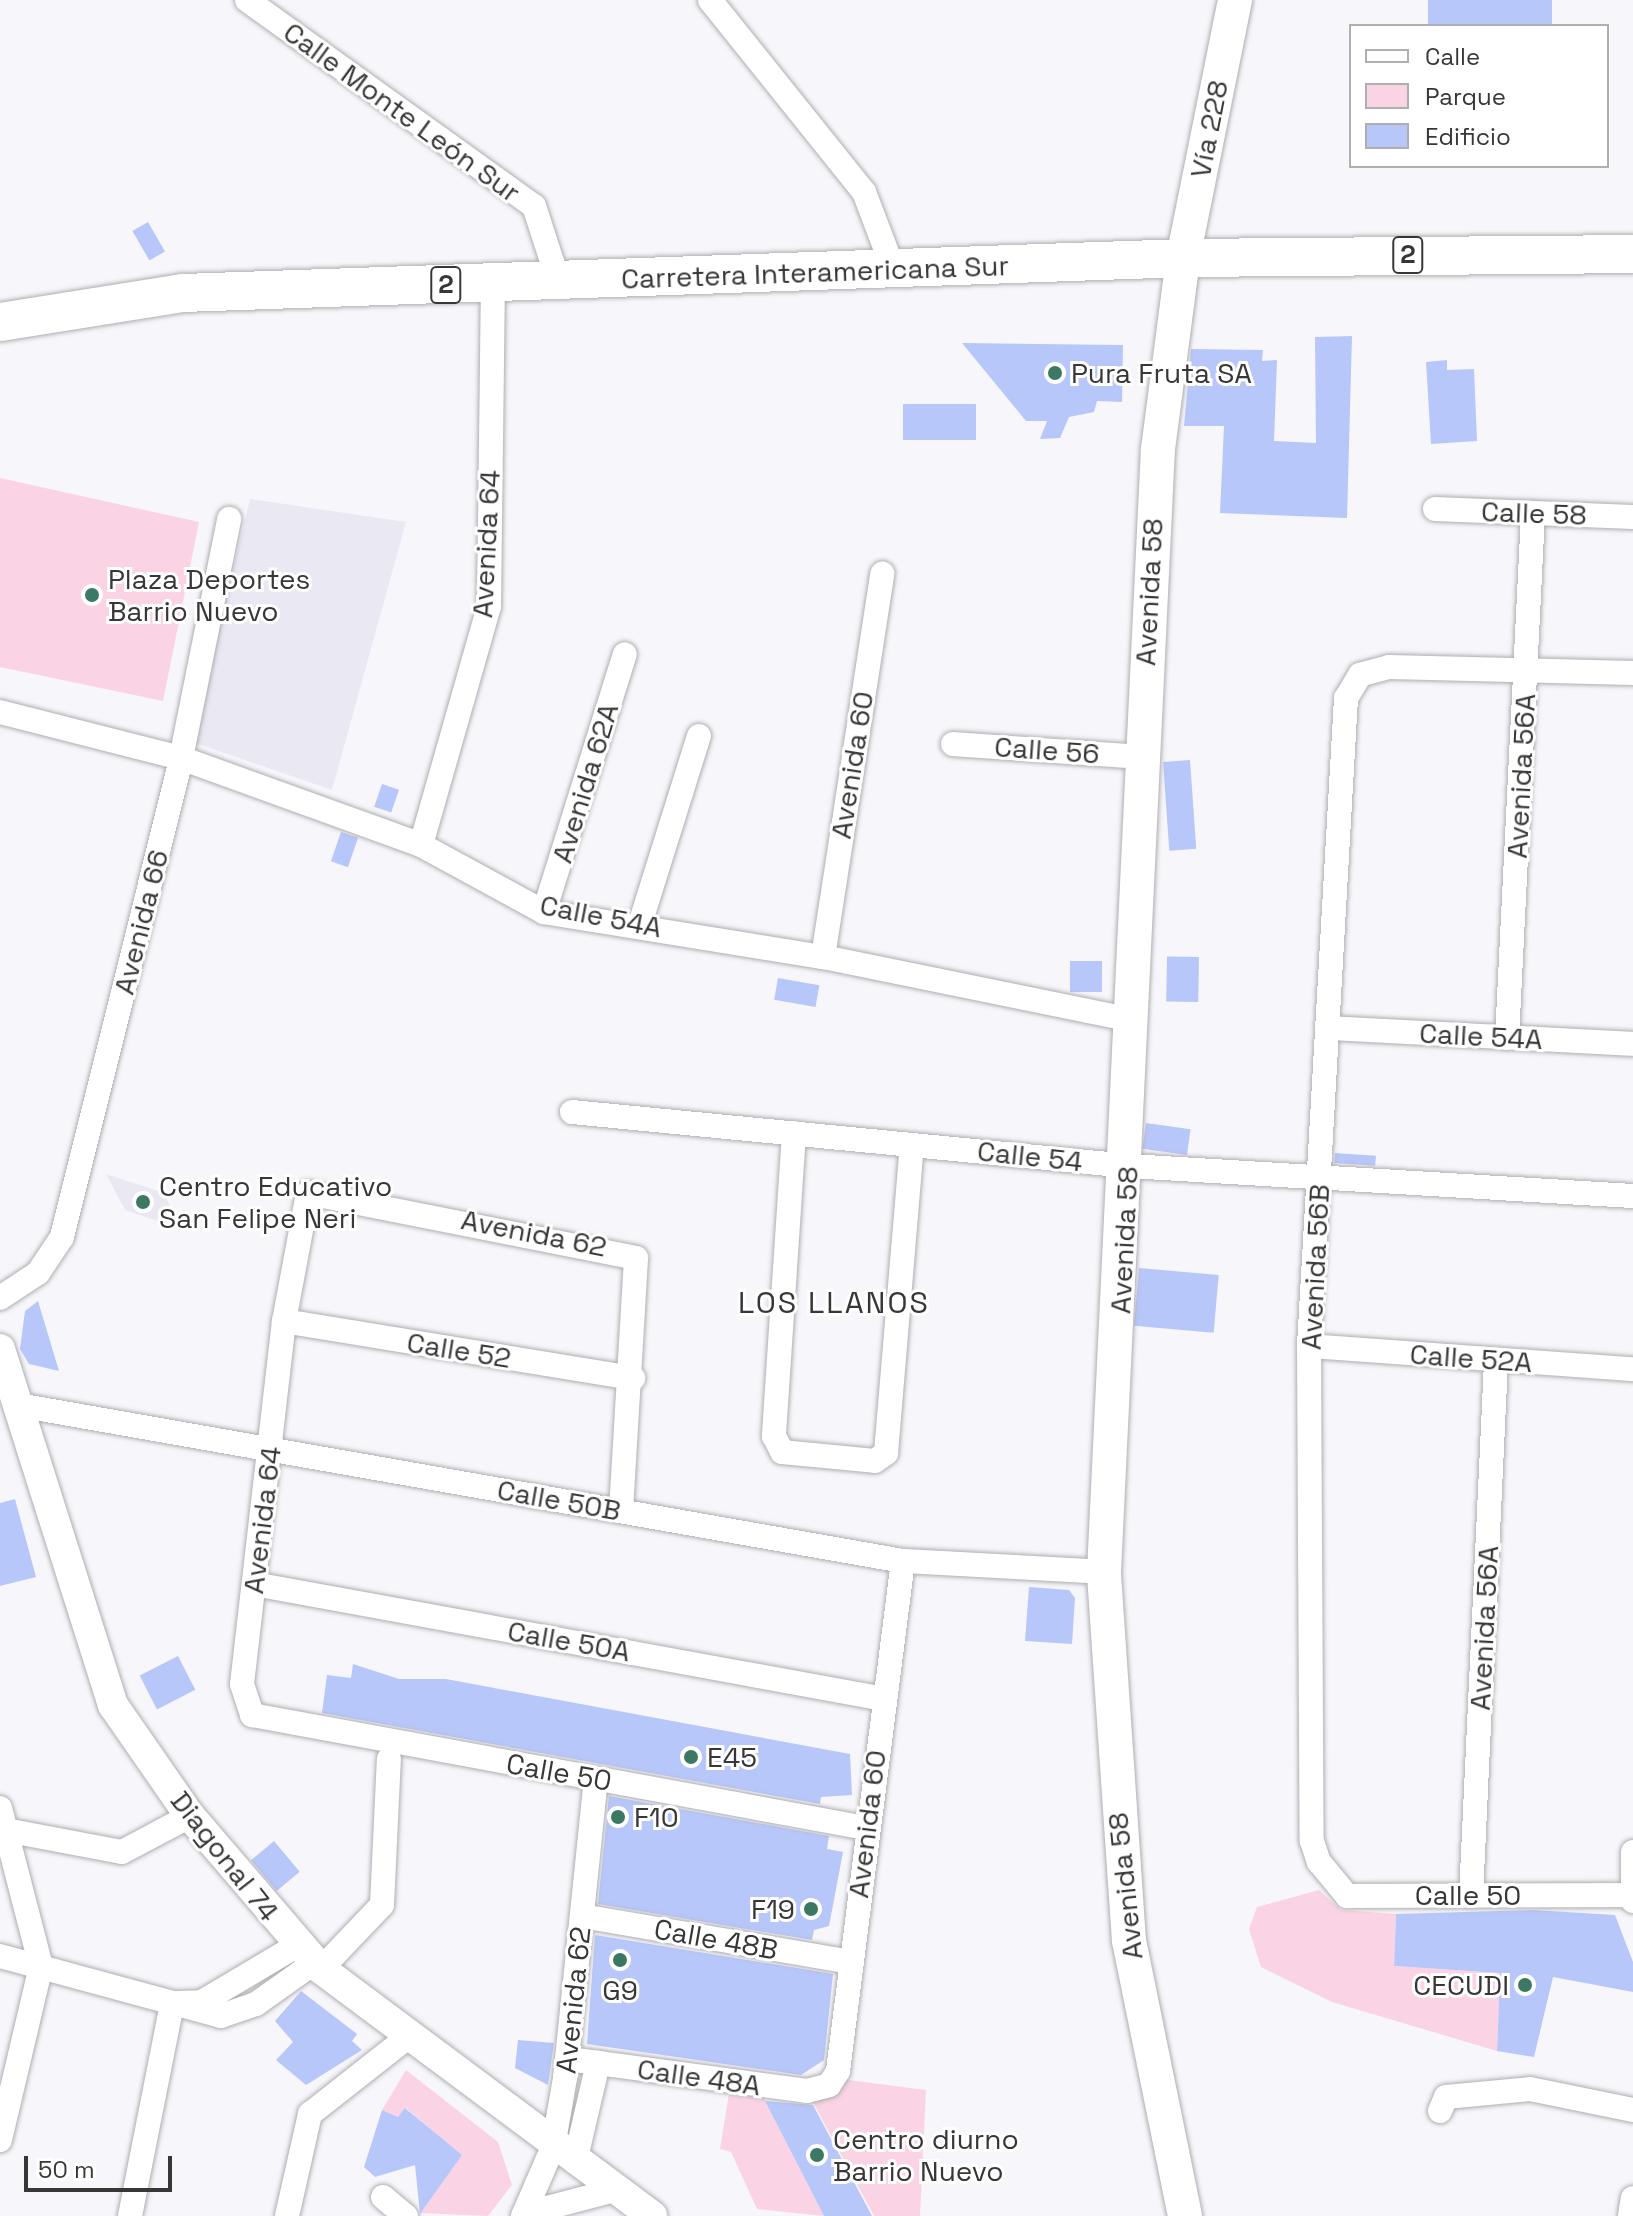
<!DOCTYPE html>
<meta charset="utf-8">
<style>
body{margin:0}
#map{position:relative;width:1633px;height:2216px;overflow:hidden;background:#f7f6fb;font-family:"Space Grotesk",sans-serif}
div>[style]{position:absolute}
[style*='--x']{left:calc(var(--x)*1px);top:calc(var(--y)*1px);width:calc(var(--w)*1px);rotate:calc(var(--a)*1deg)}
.built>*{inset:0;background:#eae8f3}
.green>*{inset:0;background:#fad4e5}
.building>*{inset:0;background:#b7c7f9;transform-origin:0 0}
.roads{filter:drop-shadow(0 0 2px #afaeb2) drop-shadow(0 0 2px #afaeb2)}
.minor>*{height:24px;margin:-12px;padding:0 12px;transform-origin:12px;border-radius:12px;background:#fff}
.tertiary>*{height:30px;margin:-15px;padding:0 15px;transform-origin:15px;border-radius:15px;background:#fff}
.secondary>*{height:34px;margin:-17px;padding:0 17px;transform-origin:17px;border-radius:17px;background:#fff}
.trunk>*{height:38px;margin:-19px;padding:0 19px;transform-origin:19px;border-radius:19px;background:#fff}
.dots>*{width:22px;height:22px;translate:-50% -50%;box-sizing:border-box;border:4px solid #fff;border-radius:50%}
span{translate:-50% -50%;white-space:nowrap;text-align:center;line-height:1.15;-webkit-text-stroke:6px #fff;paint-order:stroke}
.shield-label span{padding:2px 6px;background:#fff;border:2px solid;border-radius:6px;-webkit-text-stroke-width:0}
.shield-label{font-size:26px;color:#373738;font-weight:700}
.street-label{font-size:28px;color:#373738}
.poi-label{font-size:28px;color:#373738}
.left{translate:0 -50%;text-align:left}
.right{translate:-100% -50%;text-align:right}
.neighbourhood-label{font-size:30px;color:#373738;letter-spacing:2px}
.legend{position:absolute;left:1349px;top:24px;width:260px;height:144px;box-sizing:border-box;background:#fff;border:2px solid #afafaf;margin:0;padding:10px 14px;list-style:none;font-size:24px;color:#373738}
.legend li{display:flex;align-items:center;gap:16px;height:40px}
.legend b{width:40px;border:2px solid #afafaf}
.scale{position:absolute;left:24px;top:2156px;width:148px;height:36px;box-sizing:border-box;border:4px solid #373738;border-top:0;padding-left:10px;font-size:24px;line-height:28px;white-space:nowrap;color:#373738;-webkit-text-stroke:6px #fff;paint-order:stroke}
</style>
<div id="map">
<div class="built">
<div style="clip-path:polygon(250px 499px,406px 522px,332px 790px,192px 742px)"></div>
<div style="clip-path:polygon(106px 1174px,164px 1193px,172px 1211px,160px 1222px,125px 1210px)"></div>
</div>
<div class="green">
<div style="clip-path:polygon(0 478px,199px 522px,163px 701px,0 667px)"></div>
<div style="clip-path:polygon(1319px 1890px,1341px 1910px,1396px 1914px,1394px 1966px,1500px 1973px,1497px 2051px,1332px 2002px,1261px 1967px,1249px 1929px,1257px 1907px)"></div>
<div style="clip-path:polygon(406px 2070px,498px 2142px,512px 2185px,488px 2216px,421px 2213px,461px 2155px,406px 2108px,398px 2117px,382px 2110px)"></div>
<div style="clip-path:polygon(833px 2078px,926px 2090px,920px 2216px,874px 2216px,807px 2091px)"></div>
<div style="clip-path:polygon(731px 2081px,757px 2085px,824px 2216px,757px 2209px,731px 2152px,720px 2149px)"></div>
</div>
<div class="building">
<div style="left:1428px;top:0;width:124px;height:26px"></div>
<div style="left:148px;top:222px;width:34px;height:18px;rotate:60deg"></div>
<div style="clip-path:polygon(1352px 336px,1347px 518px,1220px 513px,1224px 426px,1184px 426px,1191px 349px,1263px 350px,1262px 361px,1277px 360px,1274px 441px,1316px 443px,1315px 337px)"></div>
<div style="clip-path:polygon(962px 343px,1123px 345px,1122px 402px,1097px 401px,1094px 412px,1069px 417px,1060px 438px,1040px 439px,1047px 421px,1026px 421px)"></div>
<div style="clip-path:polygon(1447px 360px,1447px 370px,1474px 369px,1477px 441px,1431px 444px,1426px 362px)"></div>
<div style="left:976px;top:404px;width:36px;height:73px;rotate:90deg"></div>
<div style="left:1190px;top:760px;width:89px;height:27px;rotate:86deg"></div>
<div style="left:382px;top:784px;width:18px;height:24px;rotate:19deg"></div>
<div style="left:341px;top:832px;width:18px;height:31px;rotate:19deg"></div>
<div style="left:1199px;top:957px;width:45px;height:32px;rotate:91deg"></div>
<div style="left:1070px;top:961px;width:32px;height:31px"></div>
<div style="left:778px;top:978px;width:42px;height:22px;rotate:10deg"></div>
<div style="left:1146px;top:1123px;width:45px;height:26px;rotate:8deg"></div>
<div style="left:1335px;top:1153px;width:41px;height:10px;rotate:4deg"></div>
<div style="left:1139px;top:1268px;width:80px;height:58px;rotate:5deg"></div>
<div style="clip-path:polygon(38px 1301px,59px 1371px,29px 1364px,20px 1349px,25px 1311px)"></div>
<div style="clip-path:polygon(15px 1499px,36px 1577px,0 1586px,0 1503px)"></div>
<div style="clip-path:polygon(1029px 1587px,1069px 1590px,1075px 1598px,1072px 1644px,1025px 1641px)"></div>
<div style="left:178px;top:1656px;width:38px;height:43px;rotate:63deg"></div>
<div style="clip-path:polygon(353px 1664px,399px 1679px,446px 1679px,850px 1754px,852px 1795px,821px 1797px,820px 1804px,322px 1713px,327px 1675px,351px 1678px)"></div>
<div style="clip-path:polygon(609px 1796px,829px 1836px,827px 1849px,843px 1852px,829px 1926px,814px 1930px,812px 1940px,598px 1904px)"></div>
<div style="left:274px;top:1841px;width:40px;height:30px;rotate:50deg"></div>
<div style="clip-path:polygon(1533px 1910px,1615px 1915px,1633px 1962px,1633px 1992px,1553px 1977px,1534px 2057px,1497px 2051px,1500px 1973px,1394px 1966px,1396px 1914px)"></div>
<div style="clip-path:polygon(595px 1935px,833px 1974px,824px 2060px,801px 2075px,587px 2044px)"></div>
<div style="clip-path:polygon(301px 1991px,357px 2034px,352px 2041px,362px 2050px,306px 2085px,276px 2060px,293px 2042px,275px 2021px)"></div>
<div style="clip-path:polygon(518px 2040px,554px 2043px,548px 2085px,515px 2068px)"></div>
<div style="clip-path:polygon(765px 2101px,813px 2105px,872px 2216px,824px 2216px)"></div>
<div style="clip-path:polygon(405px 2108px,462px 2155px,420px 2214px,415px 2165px,375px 2177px,364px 2167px,382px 2110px,398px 2117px)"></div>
</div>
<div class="roads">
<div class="minor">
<div style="--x:247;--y:0;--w:353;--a:35.7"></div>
<div style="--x:534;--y:206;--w:78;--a:72"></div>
<div style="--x:710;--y:0;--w:246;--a:51.3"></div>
<div style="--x:864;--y:192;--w:85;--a:69.2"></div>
<div style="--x:1435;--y:509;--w:198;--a:2.3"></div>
<div style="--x:1633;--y:673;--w:244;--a:-178.6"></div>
<div style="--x:1389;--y:667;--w:30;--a:165"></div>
<div style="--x:1360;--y:675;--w:27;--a:121"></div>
<div style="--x:1346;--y:698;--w:649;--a:93.27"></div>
<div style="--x:1309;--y:1346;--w:495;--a:89.7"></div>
<div style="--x:1312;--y:1841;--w:22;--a:72"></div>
<div style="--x:1319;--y:1862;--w:44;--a:50.5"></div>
<div style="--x:1347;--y:1896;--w:286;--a:-0.2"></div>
<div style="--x:0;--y:712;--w:187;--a:14.3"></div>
<div style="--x:181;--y:758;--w:255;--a:19.9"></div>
<div style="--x:421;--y:845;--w:140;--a:28.6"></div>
<div style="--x:544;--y:912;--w:283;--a:9.2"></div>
<div style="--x:823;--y:957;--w:316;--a:11.5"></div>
<div style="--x:953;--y:744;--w:189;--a:3.9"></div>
<div style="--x:421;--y:845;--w:248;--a:-74.1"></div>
<div style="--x:489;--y:606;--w:323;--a:-89.3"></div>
<div style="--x:544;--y:912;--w:270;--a:-72.6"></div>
<div style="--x:640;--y:924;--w:197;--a:-72.6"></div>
<div style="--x:823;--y:957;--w:388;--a:-81.2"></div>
<div style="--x:1329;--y:1028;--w:304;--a:3"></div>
<div style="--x:1507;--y:1038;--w:526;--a:-87.16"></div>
<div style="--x:572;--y:1112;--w:560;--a:5.54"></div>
<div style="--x:1129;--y:1166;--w:505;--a:3.41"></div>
<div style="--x:794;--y:1133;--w:304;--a:93.8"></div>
<div style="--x:774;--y:1436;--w:18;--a:63"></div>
<div style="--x:782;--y:1452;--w:93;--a:5.5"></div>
<div style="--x:875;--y:1461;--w:14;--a:-36"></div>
<div style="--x:886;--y:1453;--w:309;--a:-85.2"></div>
<div style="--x:0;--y:1298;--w:45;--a:-33.3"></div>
<div style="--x:38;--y:1273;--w:43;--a:-56.3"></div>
<div style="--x:62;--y:1237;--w:494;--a:-76"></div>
<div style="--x:181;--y:758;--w:244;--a:-78.6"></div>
<div style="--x:284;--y:1321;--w:354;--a:9.3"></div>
<div style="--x:1309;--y:1346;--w:325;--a:4.1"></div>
<div style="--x:18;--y:1405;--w:899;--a:10"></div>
<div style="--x:903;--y:1561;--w:201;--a:3.1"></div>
<div style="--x:621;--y:1511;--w:253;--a:-86.6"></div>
<div style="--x:636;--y:1258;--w:334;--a:-168.8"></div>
<div style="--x:308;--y:1193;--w:130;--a:100.6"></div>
<div style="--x:284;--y:1321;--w:365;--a:96.6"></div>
<div style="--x:242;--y:1684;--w:33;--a:72"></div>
<div style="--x:252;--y:1715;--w:624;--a:10.43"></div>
<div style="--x:254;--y:1584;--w:640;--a:10.34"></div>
<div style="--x:0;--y:1808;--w:163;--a:75.5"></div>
<div style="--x:41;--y:1966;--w:179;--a:103.3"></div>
<div style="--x:0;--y:1829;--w:124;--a:10.7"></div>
<div style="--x:122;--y:1852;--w:77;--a:-27.9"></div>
<div style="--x:1633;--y:1852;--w:49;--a:90"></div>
<div style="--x:1471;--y:1896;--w:536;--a:-87.32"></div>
<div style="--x:582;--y:1916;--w:272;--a:9.7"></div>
<div style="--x:0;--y:1956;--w:229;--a:15.2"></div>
<div style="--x:221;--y:2016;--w:37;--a:-19"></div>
<div style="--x:256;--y:2004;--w:72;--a:-35.4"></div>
<div style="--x:321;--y:1969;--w:88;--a:-46.4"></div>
<div style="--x:382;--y:1905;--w:146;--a:-87.3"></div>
<div style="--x:179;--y:2003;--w:23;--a:-2"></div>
<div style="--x:202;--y:2002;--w:112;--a:-30.7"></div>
<div style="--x:568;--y:2059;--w:241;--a:7.6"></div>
<div style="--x:807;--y:2091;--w:23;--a:-15"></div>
<div style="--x:829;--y:2085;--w:17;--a:-57"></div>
<div style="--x:838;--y:2071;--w:514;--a:-82.74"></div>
<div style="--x:1440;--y:2111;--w:15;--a:-67"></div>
<div style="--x:1446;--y:2097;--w:84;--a:-5.4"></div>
<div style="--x:1530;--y:2089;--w:105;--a:11.5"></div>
<div style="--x:575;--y:2162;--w:102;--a:-76.9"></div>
<div style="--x:383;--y:2197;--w:30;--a:40"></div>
<div style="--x:524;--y:2214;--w:94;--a:-14.8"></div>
<div style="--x:130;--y:2216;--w:217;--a:-78.8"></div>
<div style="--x:287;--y:2216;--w:105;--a:-77.3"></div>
<div style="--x:310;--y:2114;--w:125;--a:-38.2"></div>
<div style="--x:523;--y:2216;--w:75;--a:-66.5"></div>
<div style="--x:553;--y:2147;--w:70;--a:-80.1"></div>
<div style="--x:565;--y:2078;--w:301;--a:-84.1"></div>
<div style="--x:1630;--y:2216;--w:18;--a:-81"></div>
</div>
<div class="tertiary">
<div style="--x:0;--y:1349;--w:374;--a:72.4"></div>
<div style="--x:113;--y:1705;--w:135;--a:55.3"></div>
<div style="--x:190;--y:1816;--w:201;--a:49.4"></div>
<div style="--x:321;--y:1969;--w:413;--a:36.7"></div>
</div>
<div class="secondary">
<div style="--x:1185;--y:2216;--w:281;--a:-101.5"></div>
<div style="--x:1129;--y:1941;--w:370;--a:-93.9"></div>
<div style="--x:1104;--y:1572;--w:1124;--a:-87.25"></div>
<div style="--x:1158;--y:449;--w:193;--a:-82.5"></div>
<div style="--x:1183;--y:258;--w:263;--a:-78.6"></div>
</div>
<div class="trunk">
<div style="--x:0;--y:322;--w:185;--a:-9"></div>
<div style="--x:183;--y:293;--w:1001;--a:-2"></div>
<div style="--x:1183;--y:258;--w:450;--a:-0.5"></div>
</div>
</div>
<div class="dots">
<div style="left:1055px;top:373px;background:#3c7863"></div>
<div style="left:92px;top:595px;background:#3c7863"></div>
<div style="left:143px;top:1202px;background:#3c7863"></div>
<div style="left:691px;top:1757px;background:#3c7863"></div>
<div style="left:618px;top:1817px;background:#3c7863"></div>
<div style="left:811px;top:1909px;background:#3c7863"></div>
<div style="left:620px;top:1960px;background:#3c7863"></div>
<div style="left:1525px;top:1985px;background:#3c7863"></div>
<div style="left:817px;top:2155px;background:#3c7863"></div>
</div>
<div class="shield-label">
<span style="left:1408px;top:255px">2</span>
<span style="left:446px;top:285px">2</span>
</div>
<div class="street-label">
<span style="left:402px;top:112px;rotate:36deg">Calle Monte León Sur</span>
<span style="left:1209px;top:129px;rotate:-79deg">Vía 228</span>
<span style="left:815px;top:272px;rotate:-2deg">Carretera Interamericana Sur</span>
<span style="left:1534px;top:513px;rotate:2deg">Calle 58</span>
<span style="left:486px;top:544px;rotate:-87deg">Avenida 64</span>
<span style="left:1149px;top:592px;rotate:-87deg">Avenida 58</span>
<span style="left:1047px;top:750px;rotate:4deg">Calle 56</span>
<span style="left:852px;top:765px;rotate:-81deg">Avenida 60</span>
<span style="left:1521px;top:776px;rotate:-87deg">Avenida 56A</span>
<span style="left:585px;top:783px;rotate:-73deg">Avenida 62A</span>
<span style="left:601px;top:916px;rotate:11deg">Calle 54A</span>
<span style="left:141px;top:922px;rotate:-76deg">Avenida 66</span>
<span style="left:1481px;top:1036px;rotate:3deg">Calle 54A</span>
<span style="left:1030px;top:1156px;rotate:6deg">Calle 54</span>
<span style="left:534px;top:1233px;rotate:11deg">Avenida 62</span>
<span style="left:1124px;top:1240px;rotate:-87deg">Avenida 58</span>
<span style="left:1315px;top:1267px;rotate:-87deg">Avenida 56B</span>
<span style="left:459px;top:1350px;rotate:9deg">Calle 52</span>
<span style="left:1471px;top:1358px;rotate:4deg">Calle 52A</span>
<span style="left:559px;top:1500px;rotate:10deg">Calle 50B</span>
<span style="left:262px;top:1520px;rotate:-83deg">Avenida 64</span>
<span style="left:1484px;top:1628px;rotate:-87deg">Avenida 56A</span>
<span style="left:569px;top:1641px;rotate:10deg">Calle 50A</span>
<span style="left:559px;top:1772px;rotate:10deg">Calle 50</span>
<span style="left:867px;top:1824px;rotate:-83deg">Avenida 60</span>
<span style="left:225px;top:1856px;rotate:52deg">Diagonal 74</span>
<span style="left:1125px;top:1886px;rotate:-96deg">Avenida 58</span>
<span style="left:1468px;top:1895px">Calle 50</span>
<span style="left:716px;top:1939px;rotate:10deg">Calle 48B</span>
<span style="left:573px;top:2000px;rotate:-84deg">Avenida 62</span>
<span style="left:699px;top:2077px;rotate:8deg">Calle 48A</span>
</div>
<div class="poi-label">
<span class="left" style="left:1071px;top:373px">Pura Fruta SA</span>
<span class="left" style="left:108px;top:595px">Plaza Deportes<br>Barrio Nuevo</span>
<span class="left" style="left:159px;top:1202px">Centro Educativo<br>San Felipe Neri</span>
<span class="left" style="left:707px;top:1757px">E45</span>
<span class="left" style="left:634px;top:1817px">F10</span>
<span class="right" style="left:795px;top:1909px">F19</span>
<span class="right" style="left:1509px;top:1985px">CECUDI</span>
<span style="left:620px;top:1990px">G9</span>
<span class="left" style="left:833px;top:2155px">Centro diurno<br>Barrio Nuevo</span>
</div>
<div class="neighbourhood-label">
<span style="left:834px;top:1303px">LOS LLANOS</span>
</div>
<ul class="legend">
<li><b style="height:10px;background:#fff"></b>Calle</li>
<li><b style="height:22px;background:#fad4e5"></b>Parque</li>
<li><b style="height:22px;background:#b7c7f9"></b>Edificio</li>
</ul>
<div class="scale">50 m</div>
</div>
